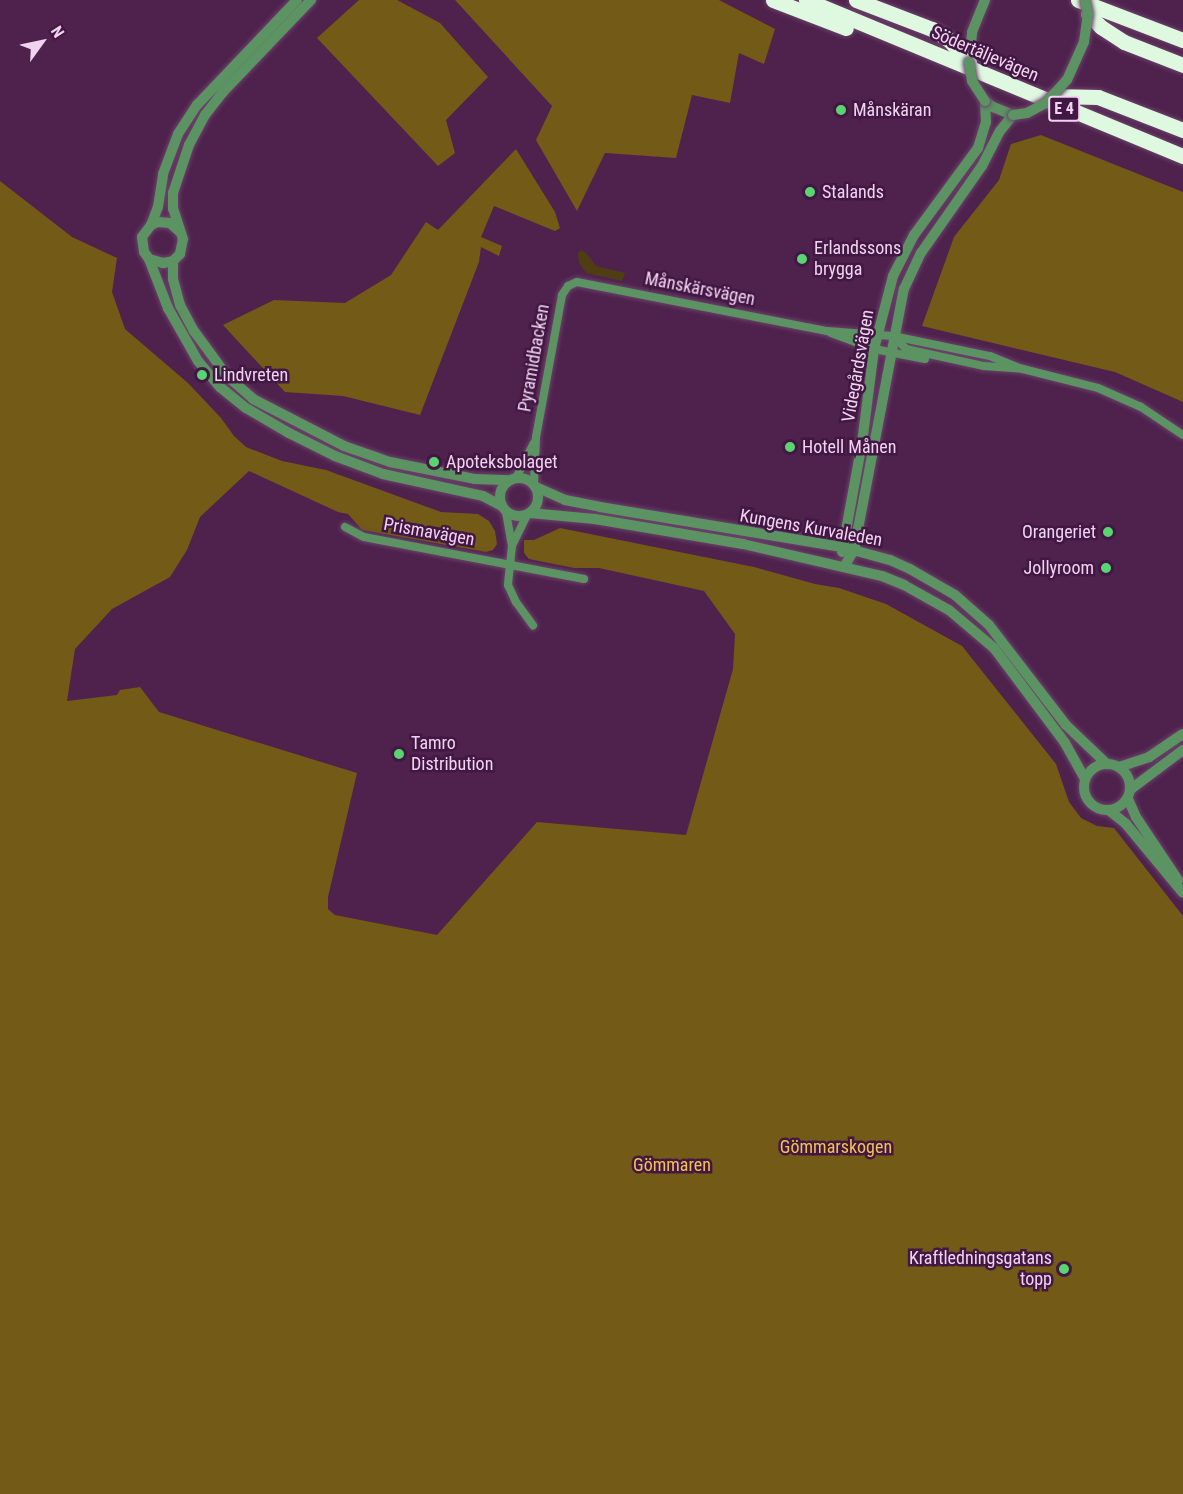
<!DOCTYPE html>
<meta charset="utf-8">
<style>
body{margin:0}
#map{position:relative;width:1183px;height:1494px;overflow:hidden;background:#4e224d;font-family:"Roboto Condensed",sans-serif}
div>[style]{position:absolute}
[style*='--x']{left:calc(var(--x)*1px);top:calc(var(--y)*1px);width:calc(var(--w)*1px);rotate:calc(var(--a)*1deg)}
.green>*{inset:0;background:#4f3e14}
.forest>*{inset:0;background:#735a16}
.roads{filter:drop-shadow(0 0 2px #6b426a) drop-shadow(0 0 2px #6b426a)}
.minor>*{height:8px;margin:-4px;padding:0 4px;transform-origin:4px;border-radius:4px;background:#5c9363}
.tertiary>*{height:10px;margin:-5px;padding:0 5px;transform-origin:5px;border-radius:5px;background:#5c9363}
.tertiary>.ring{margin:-5px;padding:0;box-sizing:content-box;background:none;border:10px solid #5c9363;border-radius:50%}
.motorway>*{height:15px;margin:-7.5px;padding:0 7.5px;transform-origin:7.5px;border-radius:7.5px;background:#dff9e1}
.bridges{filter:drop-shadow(0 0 2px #6b426a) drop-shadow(0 0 2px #6b426a)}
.tertiary-bridge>*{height:10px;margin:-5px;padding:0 5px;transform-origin:5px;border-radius:5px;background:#5c9363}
.dots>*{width:16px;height:16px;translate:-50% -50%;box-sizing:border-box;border:3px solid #421743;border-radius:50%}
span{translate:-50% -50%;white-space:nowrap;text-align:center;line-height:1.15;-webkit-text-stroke:5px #421743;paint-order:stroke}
.shield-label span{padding:2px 4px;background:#421743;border:2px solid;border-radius:4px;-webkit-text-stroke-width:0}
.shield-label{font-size:16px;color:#f0d4ef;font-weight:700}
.street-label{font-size:18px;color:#f0d4ef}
.poi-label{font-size:18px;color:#f0d4ef}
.left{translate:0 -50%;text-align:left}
.right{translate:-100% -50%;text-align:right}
.park-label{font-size:18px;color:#f1c44d}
.north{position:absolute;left:12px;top:12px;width:60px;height:60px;-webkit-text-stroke:4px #421743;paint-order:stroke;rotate:57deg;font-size:16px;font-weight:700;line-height:24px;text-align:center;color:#f0d4ef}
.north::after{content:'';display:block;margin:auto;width:21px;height:27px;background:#f0d4ef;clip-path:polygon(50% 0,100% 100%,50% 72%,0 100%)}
</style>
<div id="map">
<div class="green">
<div style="clip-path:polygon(581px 250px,586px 253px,596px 266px,625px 273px,622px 281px,586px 273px,579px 263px,578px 253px)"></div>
</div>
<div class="forest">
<div style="clip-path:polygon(359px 0,397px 0,440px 23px,488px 77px,446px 120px,455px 153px,438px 166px,317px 38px)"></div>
<div style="clip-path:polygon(455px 0,719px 0,775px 29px,764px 64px,739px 53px,730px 103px,692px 95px,676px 158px,605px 153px,577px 211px,536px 140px,552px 106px)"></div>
<div style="clip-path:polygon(1041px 135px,1183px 192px,1183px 402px,1115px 372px,922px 326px,954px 237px,999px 180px,1011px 144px)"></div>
<div style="clip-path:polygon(516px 149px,555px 212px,560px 228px,555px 231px,494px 206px,481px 237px,502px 246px,499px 256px,481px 247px,479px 262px,420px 415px,343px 396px,285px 392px,223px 325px,274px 300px,345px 303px,391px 275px,426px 222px,438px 230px)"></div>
<div style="clip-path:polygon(0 181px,72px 237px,117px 258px,112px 292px,125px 329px,188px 383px,221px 418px,234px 436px,246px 447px,282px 461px,326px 470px,441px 512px,478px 514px,489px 521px,495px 531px,497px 544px,493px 550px,486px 552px,362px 530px,348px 514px,338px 512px,249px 471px,200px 517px,187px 550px,170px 577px,112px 609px,75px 649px,67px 701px,117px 695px,120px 690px,140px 687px,159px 712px,357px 773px,328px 897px,328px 909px,335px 915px,437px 935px,537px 822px,686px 835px,733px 669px,735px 634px,704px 591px,599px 568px,574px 568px,529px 559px,524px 553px,524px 540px,534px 540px,560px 528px,754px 567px,815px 584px,839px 588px,886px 604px,962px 646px,1056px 764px,1069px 802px,1081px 818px,1097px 826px,1114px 828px,1183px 916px,1183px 1494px,0 1494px)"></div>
</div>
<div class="roads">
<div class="minor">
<div style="--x:831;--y:333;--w:46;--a:20.4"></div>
<div style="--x:874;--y:349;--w:52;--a:11.1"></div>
<div style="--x:894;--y:336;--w:18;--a:47"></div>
<div style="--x:906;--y:349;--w:80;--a:12.3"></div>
<div style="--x:984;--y:366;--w:39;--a:4"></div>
<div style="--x:1023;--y:369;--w:77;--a:14.2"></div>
<div style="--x:1098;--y:388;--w:47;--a:23.8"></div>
<div style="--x:1141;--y:407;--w:50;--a:33.7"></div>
<div style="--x:516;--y:478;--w:39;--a:-63"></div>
<div style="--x:534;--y:483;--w:46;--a:-87.5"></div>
<div style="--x:536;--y:437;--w:144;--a:-79.6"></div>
<div style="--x:562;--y:295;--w:11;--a:-56"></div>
<div style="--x:568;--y:286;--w:10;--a:-24"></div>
<div style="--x:577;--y:282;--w:255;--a:11.1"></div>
<div style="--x:827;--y:331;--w:66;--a:4.3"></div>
<div style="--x:893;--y:336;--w:99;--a:11.7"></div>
<div style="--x:990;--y:356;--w:35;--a:22"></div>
<div style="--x:506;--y:512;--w:34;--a:80"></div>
<div style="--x:527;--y:515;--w:34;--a:116"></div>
<div style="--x:512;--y:546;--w:39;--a:96"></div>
<div style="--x:508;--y:585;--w:19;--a:65"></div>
<div style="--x:516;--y:602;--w:29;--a:54"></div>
<div style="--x:345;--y:527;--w:21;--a:28"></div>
<div style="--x:364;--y:537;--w:224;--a:10.8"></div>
</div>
<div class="tertiary">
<div style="--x:969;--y:62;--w:30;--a:-84"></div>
<div style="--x:972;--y:32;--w:35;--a:-68"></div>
<div style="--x:151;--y:225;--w:19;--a:-69"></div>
<div style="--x:158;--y:207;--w:33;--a:-81"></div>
<div style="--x:163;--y:174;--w:43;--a:-69.4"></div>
<div style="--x:178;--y:134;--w:35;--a:-57"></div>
<div style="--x:197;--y:105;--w:145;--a:-46.4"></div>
<div style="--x:180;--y:232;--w:13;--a:-138"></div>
<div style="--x:170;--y:223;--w:12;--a:-175"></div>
<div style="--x:158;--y:222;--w:8;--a:157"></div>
<div style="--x:151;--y:225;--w:15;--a:127"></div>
<div style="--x:142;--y:237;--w:15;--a:82"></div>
<div style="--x:144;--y:252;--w:9;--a:54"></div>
<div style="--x:149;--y:259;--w:15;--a:16"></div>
<div style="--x:163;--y:263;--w:10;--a:-11"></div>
<div style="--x:173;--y:261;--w:10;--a:-45"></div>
<div style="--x:180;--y:254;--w:15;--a:-79"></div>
<div style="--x:183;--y:239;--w:32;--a:-108"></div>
<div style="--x:173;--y:209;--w:16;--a:-90"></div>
<div style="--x:173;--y:193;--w:51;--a:-71.6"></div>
<div style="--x:189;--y:145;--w:34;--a:-62"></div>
<div style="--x:205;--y:115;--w:28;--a:-52"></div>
<div style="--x:222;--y:93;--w:129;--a:-46.3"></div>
<div style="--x:149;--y:259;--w:53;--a:68.8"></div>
<div style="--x:168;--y:308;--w:61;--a:60.5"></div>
<div style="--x:198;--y:361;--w:34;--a:50"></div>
<div style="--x:220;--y:387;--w:33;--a:39"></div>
<div style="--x:246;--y:408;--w:50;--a:30.2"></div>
<div style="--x:289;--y:433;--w:51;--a:26.6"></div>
<div style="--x:335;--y:456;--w:51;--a:20.6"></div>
<div style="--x:383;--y:474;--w:102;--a:12.4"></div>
<div style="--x:483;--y:496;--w:21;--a:28"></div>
<div style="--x:173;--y:261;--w:18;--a:90"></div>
<div style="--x:173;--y:279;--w:27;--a:75"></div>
<div style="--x:180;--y:305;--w:30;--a:62"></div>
<div style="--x:194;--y:331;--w:56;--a:53.7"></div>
<div style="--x:227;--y:376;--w:35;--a:41"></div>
<div style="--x:253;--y:399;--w:102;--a:27.3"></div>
<div style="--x:344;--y:446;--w:49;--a:19.2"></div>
<div style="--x:390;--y:462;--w:87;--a:11.3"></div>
<div style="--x:475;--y:479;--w:35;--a:2"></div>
<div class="ring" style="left:500px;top:478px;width:28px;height:28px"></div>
<div style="--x:536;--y:487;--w:32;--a:24"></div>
<div style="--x:565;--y:500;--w:36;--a:11"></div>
<div style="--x:600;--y:507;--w:245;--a:9.4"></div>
<div style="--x:842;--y:547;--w:50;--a:15.2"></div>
<div style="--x:890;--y:560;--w:22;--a:24"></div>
<div style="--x:910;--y:569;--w:52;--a:30"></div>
<div style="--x:955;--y:595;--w:45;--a:41.4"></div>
<div style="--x:989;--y:625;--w:126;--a:52.4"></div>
<div style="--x:1066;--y:725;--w:57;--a:43.6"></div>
<div style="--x:530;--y:513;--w:65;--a:5.3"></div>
<div style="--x:595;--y:519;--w:150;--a:9.6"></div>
<div style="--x:743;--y:544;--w:143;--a:13"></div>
<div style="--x:882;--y:576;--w:24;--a:22"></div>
<div style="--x:904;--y:585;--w:51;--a:29.1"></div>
<div style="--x:949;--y:610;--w:59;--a:40.2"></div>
<div style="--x:994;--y:648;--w:119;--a:53.2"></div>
<div style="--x:1065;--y:743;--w:41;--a:60.9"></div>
<div style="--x:842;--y:552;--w:111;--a:-79.6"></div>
<div style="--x:862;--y:443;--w:95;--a:-82.7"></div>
<div style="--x:874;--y:349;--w:75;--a:-75.4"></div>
<div style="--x:893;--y:276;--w:46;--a:-62.9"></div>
<div style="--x:914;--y:235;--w:108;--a:-53.7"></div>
<div style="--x:978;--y:148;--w:27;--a:-73"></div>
<div style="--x:986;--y:122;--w:21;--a:-93"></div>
<div style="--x:844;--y:567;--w:20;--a:-60"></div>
<div style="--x:854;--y:550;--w:266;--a:-79.2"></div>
<div style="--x:904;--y:289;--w:40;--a:-65"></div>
<div style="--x:921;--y:253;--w:106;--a:-55"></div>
<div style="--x:982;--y:166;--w:39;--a:-63"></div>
<div style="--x:1000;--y:131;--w:21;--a:-51"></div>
<div style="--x:1013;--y:115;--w:22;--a:-158"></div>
<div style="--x:993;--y:107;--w:10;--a:-143"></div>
<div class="ring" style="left:1084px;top:764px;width:36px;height:36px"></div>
<div style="--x:1119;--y:767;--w:32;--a:-18"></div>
<div style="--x:1149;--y:757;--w:41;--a:-34.1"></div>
<div style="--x:1131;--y:789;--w:65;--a:-36.9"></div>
<div style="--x:1128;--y:799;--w:20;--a:66"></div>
<div style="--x:1136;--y:817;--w:76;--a:56.3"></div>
<div style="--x:1110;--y:811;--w:21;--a:39"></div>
<div style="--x:1126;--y:824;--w:89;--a:50.4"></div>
</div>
<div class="motorway">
<div style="--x:773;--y:0;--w:78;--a:21"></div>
<div style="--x:806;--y:0;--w:408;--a:22.5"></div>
<div style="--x:856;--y:0;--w:81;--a:20.9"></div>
<div style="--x:932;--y:29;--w:20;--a:33"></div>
<div style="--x:949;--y:40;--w:30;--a:48"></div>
<div style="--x:1078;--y:0;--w:112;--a:20.9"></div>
<div style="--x:1088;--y:14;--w:18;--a:45"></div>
<div style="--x:1101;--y:27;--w:27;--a:33"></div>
<div style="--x:1124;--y:42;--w:63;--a:21.3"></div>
<div style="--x:1054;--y:96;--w:44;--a:1.3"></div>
<div style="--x:1098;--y:97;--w:91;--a:21.2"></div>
</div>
</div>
<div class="bridges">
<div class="tertiary-bridge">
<div style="--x:969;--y:62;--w:19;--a:81"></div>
<div style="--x:972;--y:81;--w:24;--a:57"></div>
<div style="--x:1013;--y:115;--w:14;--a:-8"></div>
<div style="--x:1027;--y:113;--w:21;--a:-28"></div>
<div style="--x:1046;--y:103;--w:31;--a:-48"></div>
<div style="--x:1067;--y:80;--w:42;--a:-65.9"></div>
<div style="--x:1084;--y:42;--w:28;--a:-82"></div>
<div style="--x:1088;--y:14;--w:14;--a:-102"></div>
</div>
</div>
<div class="dots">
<div style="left:841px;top:110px;background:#58d570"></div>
<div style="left:810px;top:192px;background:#58d570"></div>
<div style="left:802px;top:259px;background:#58d570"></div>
<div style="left:202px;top:375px;background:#58d570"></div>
<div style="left:790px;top:447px;background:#58d570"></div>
<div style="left:434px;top:462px;background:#58d570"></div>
<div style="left:1108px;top:532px;background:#58d570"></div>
<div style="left:1106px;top:568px;background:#58d570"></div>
<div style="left:399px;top:754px;background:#58d570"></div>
<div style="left:1064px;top:1269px;background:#58d570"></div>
</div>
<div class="shield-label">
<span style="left:1064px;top:109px">E 4</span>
</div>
<div class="street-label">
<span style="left:985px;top:54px;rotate:23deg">Södertäljevägen</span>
<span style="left:700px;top:289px;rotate:11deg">Månskärsvägen</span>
<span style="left:534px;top:358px;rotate:-80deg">Pyramidbacken</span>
<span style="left:858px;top:366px;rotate:-80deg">Videgårdsvägen</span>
<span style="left:811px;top:528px;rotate:10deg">Kungens Kurvaleden</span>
<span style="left:429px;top:532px;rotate:10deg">Prismavägen</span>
</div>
<div class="poi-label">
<span class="left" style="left:853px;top:110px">Månskäran</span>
<span class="left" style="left:822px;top:192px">Stalands</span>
<span class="left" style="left:814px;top:259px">Erlandssons<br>brygga</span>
<span class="left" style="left:214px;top:375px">Lindvreten</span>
<span class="left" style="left:802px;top:447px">Hotell Månen</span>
<span class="left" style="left:446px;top:462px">Apoteksbolaget</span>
<span class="right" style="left:1096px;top:532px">Orangeriet</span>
<span class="right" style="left:1094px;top:568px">Jollyroom</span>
<span class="left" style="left:411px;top:754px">Tamro<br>Distribution</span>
<span class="right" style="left:1052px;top:1269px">Kraftledningsgatans<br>topp</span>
</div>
<div class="park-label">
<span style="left:836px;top:1147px">Gömmarskogen</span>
<span style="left:672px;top:1165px">Gömmaren</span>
</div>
<div class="north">N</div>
</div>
